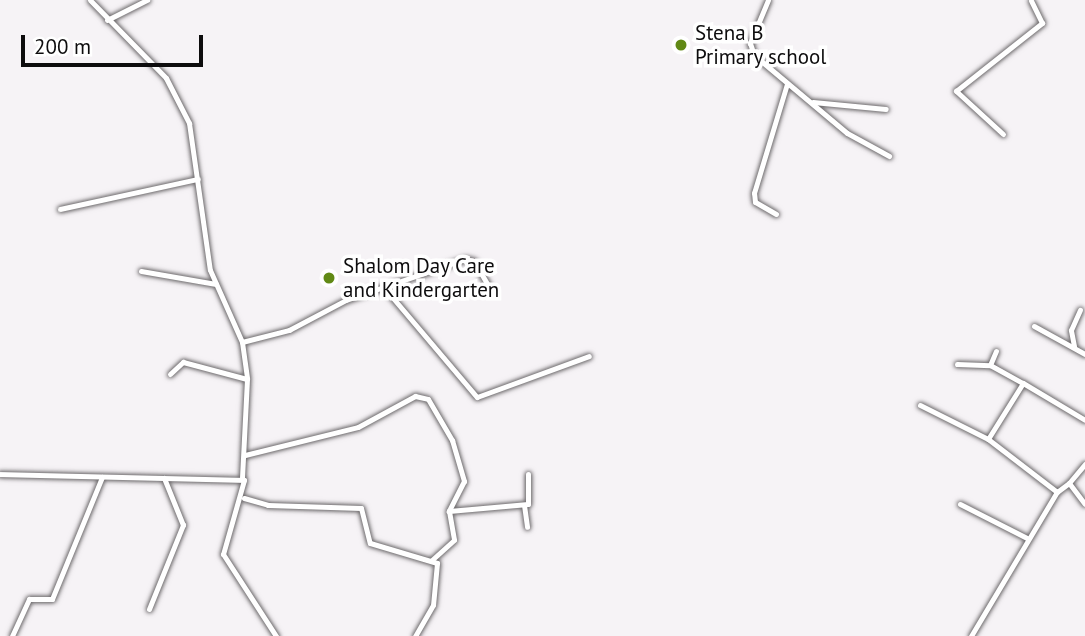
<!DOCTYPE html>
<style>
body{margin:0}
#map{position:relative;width:1085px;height:636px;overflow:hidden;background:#f6f3f6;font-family:"PT Sans",sans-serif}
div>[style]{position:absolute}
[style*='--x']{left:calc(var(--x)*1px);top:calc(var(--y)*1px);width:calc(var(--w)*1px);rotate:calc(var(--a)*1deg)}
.roads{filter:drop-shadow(0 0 2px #6d6a6c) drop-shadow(0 0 2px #6d6a6c)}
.street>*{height:5px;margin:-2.5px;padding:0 2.5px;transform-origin:2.5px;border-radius:2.5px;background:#fff}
.dots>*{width:19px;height:19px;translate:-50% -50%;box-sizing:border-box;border:4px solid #fff;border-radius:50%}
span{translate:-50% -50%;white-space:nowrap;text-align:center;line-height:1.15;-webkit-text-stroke:7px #fff;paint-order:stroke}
.poi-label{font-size:21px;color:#0d0c0d}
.left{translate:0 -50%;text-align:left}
.scale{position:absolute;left:21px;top:35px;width:182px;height:32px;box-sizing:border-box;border:4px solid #0d0c0d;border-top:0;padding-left:9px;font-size:21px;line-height:24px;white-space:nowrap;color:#0d0c0d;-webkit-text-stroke:5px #fff;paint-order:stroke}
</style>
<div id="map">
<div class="roads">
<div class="street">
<div style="--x:90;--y:0;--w:109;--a:45.7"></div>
<div style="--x:166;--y:78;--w:51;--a:62.9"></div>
<div style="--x:189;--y:123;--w:148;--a:81.9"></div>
<div style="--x:210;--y:270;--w:79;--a:66"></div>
<div style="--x:242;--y:342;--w:37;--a:82"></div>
<div style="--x:247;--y:379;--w:100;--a:92.9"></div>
<div style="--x:768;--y:0;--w:47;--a:112.7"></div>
<div style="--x:750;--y:43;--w:13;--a:72"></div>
<div style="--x:754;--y:55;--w:121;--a:40"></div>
<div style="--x:847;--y:133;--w:48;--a:28.7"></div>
<div style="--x:107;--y:20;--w:45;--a:-26.6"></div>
<div style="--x:813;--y:102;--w:73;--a:5.5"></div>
<div style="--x:1003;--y:134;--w:64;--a:-137.5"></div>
<div style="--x:956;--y:91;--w:110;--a:-38.3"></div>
<div style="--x:1042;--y:23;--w:25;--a:-116"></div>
<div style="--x:60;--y:209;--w:141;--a:-12.3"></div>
<div style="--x:776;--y:214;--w:24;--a:-150"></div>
<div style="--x:755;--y:202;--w:9;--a:-96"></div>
<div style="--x:754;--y:193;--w:114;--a:-73.2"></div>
<div style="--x:141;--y:271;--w:76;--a:9.8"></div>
<div style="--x:387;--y:291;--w:139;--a:49.7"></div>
<div style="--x:477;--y:397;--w:119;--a:-20.1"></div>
<div style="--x:1034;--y:326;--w:58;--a:28.8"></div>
<div style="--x:242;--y:342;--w:49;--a:-14.3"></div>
<div style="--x:289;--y:330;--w:64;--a:-27.8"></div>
<div style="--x:346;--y:300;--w:126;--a:-19"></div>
<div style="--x:465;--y:259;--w:9;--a:13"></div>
<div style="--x:474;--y:261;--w:32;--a:60"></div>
<div style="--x:1074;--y:346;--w:16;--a:-101"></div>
<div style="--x:1071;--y:330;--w:22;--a:-66"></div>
<div style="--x:996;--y:351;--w:15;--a:113"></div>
<div style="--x:990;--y:365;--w:38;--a:29"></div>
<div style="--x:957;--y:364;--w:33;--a:2"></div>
<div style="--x:170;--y:374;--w:18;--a:-43"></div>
<div style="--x:183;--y:362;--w:66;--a:14.9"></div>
<div style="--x:920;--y:405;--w:76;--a:26.6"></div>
<div style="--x:988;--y:439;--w:87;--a:37.5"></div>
<div style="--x:1057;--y:492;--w:15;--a:-37"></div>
<div style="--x:1069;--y:483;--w:26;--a:53"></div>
<div style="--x:988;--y:439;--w:66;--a:-58"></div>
<div style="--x:1023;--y:383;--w:72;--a:30.8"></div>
<div style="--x:245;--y:455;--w:116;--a:-13.9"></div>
<div style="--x:358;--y:427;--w:65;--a:-28.5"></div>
<div style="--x:415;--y:396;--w:13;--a:13"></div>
<div style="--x:428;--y:399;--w:48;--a:59.7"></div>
<div style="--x:452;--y:440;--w:43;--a:73.7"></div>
<div style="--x:464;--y:481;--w:34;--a:117"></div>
<div style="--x:449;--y:511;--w:29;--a:80"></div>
<div style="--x:454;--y:540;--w:31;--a:138"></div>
<div style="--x:0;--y:474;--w:244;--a:1.4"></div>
<div style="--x:244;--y:480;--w:77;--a:105.8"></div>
<div style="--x:223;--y:554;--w:98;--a:57.1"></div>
<div style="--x:1069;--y:483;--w:25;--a:-50"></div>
<div style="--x:244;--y:498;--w:25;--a:16"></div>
<div style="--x:268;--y:505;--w:93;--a:1.8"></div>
<div style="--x:361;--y:508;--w:36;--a:76"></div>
<div style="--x:370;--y:543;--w:70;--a:16.6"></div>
<div style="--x:437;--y:563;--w:42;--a:95.4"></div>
<div style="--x:433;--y:605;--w:36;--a:120"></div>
<div style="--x:960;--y:504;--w:75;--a:26.9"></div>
<div style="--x:524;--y:505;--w:22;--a:82"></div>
<div style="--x:449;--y:511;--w:79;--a:-5.1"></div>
<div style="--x:528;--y:504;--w:30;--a:-90"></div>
<div style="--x:149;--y:609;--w:91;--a:-68"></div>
<div style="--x:183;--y:525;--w:51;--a:-112"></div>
<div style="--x:12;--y:636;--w:41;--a:-65.3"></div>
<div style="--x:29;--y:599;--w:23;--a:0"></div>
<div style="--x:52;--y:599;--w:132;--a:-67.7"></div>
<div style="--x:971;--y:636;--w:168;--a:-59.2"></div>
</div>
</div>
<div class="dots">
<div style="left:681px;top:45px;background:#618915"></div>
<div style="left:329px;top:278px;background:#618915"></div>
</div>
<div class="poi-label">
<span class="left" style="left:695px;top:45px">Stena B<br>Primary school</span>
<span class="left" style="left:343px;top:278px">Shalom Day Care<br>and Kindergarten</span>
</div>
<div class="scale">200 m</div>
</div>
